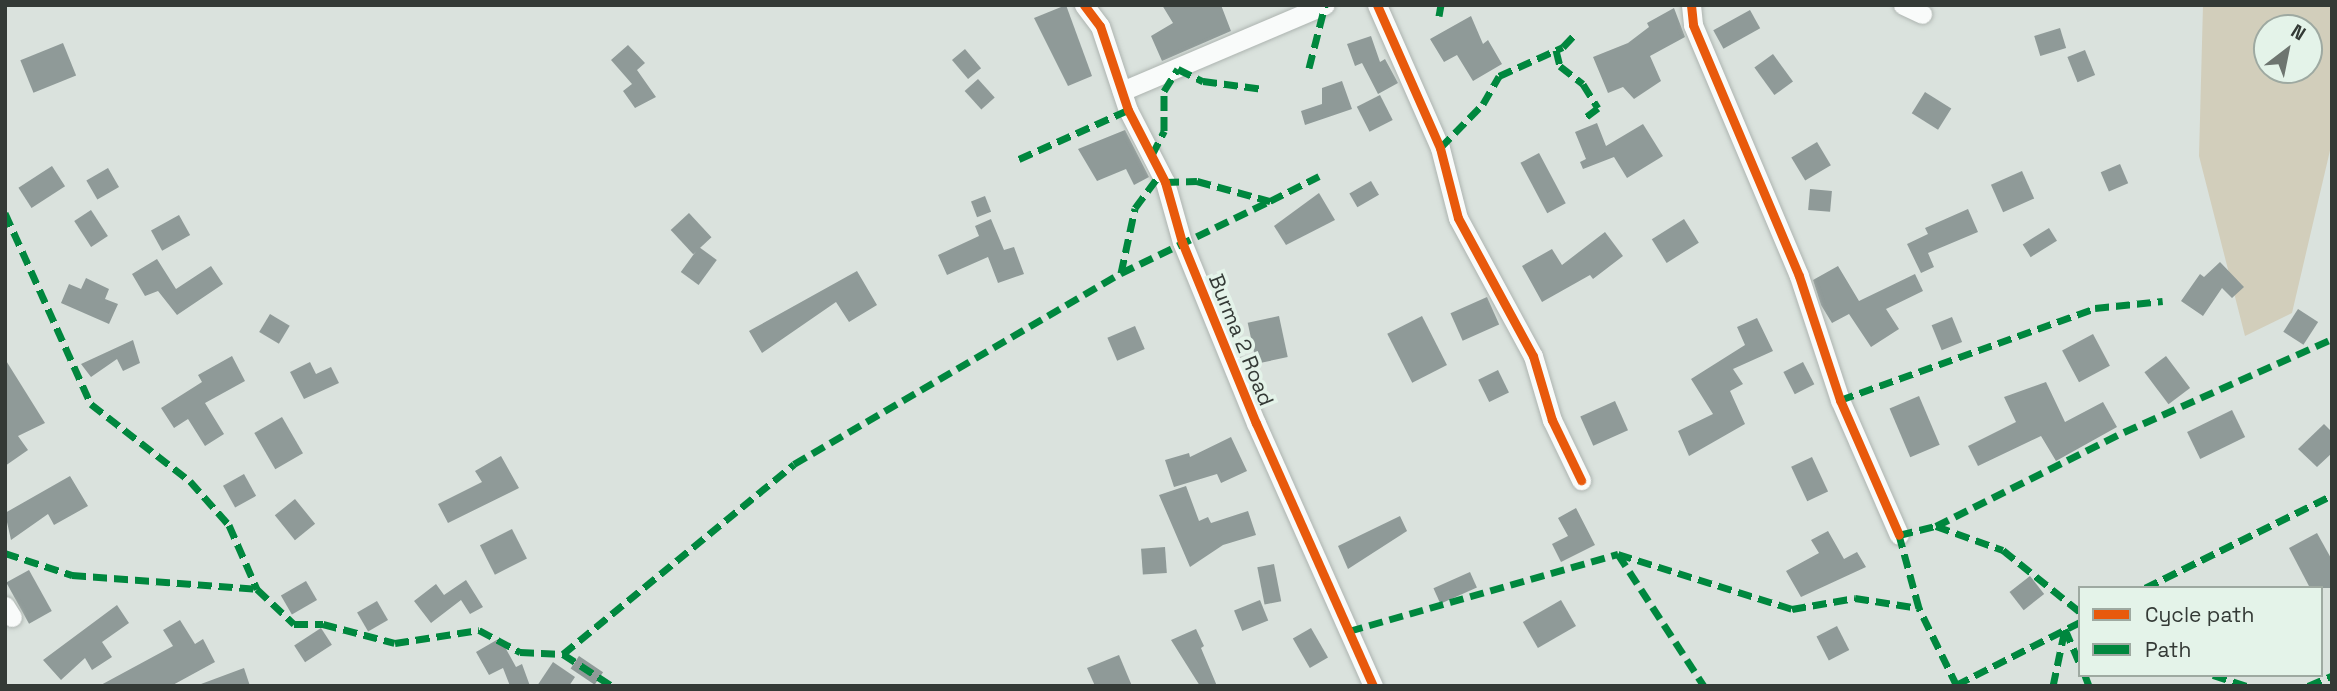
<!DOCTYPE html>
<style>
body{margin:0}
#map{position:relative;width:2337px;height:691px;overflow:hidden;background:#dae2dd;font-family:"Space Grotesk",sans-serif}
div>[style]{position:absolute}
[style*='--x']{left:calc(var(--x)*1px);top:calc(var(--y)*1px);width:calc(var(--w)*1px);rotate:calc(var(--a)*1deg)}
.green>*{inset:0;background:#d2cebb}
.building>*{inset:0;background:#8f9a98;transform-origin:0 0}
.roads{filter:drop-shadow(0 0 2px #adb4b0) drop-shadow(0 0 2px #adb4b0)}
.minor>*{height:19px;margin:-9.5px;padding:0 9.5px;transform-origin:9.5px;border-radius:9.5px;background:#f9fbfa}
.quiet>*{height:7px;margin-top:-3.5px;transform-origin:0;background:repeating-linear-gradient(90deg,#00873e 0 14px,transparent 0 21px)}
.cycleway>*{height:9px;margin:-4.5px;padding:0 4.5px;transform-origin:4.5px;border-radius:4.5px;background:#e8590c}
span{translate:-50% -50%;white-space:nowrap;text-align:center;line-height:1.15;-webkit-text-stroke:7px #e4f3e9;paint-order:stroke}
.street-label{font-size:21px;color:#343a36}
.frame{position:absolute;inset:0;border:7px solid #343a36;pointer-events:none}
.legend{position:absolute;left:2078px;top:586px;width:245px;height:91px;box-sizing:border-box;background:#e4f3e9;border:2px solid #9ea9a1;margin:0;padding:9px 12px;list-style:none;font-size:21px;color:#343a36}
.legend li{display:flex;align-items:center;gap:14px;height:35px}
.legend b{width:35px;border:2px solid #9ea9a1}
.north{position:absolute;left:2253px;top:14px;width:70px;height:70px;box-sizing:border-box;background:#e4f3e9;border:2px solid #9ea9a1;border-radius:50%;rotate:32deg;font-size:19px;font-weight:700;line-height:28px;text-align:center;color:#343a36}
.north::after{content:'';display:block;margin:auto;width:24px;height:32px;background:#6e7570;clip-path:polygon(50% 0,100% 100%,50% 72%,0 100%)}
</style>
<div id="map">
<div class="green">
<div style="clip-path:polygon(evenodd,2203px 5px,2332px 5px,2332px 142px,2292px 313px,2245px 336px,2199px 156px,2203px 5px,2267px 28px,2309px 28px,2309px 70px,2267px 70px,2267px 28px)"></div>
</div>
<div class="building">
<div style="clip-path:polygon(1066px 5px,1092px 76px,1068px 86px,1034px 18px)"></div>
<div style="clip-path:polygon(1162px 5px,1221px 5px,1231px 31px,1162px 61px,1151px 36px,1173px 23px)"></div>
<div style="clip-path:polygon(1674px 8px,1685px 37px,1650px 56px,1661px 81px,1634px 99px,1623px 87px,1608px 93px,1593px 57px,1628px 43px,1649px 27px,1647px 23px)"></div>
<div style="left:1750px;top:10px;width:21px;height:42px;rotate:61deg"></div>
<div style="clip-path:polygon(1471px 16px,1483px 44px,1488px 40px,1502px 64px,1473px 81px,1457px 55px,1444px 62px,1430px 39px)"></div>
<div style="left:2060px;top:28px;width:21px;height:27px;rotate:73deg"></div>
<div style="clip-path:polygon(1371px 36px,1380px 62px,1385px 59px,1398px 83px,1378px 94px,1362px 63px,1355px 66px,1347px 44px)"></div>
<div style="left:63px;top:43px;width:35px;height:46px;rotate:68deg"></div>
<div style="clip-path:polygon(628px 45px,645px 63px,637px 70px,656px 97px,635px 108px,623px 91px,632px 84px,611px 60px)"></div>
<div style="left:965px;top:49px;width:25px;height:17px;rotate:50deg"></div>
<div style="left:2085px;top:50px;width:27px;height:19px;rotate:68deg"></div>
<div style="left:1773px;top:54px;width:34px;height:23px;rotate:54deg"></div>
<div style="left:978px;top:79px;width:25px;height:18px;rotate:48deg"></div>
<div style="clip-path:polygon(1342px 81px,1352px 109px,1305px 125px,1301px 111px,1322px 104px,1322px 88px)"></div>
<div style="left:1925px;top:92px;width:31px;height:25px;rotate:32deg"></div>
<div style="left:1380px;top:95px;width:28px;height:26px;rotate:63deg"></div>
<div style="clip-path:polygon(1597px 123px,1606px 146px,1643px 124px,1663px 156px,1627px 178px,1614px 157px,1583px 169px,1580px 162px,1586px 159px,1575px 132px)"></div>
<div style="clip-path:polygon(1125px 130px,1149px 177px,1134px 185px,1126px 169px,1097px 181px,1078px 149px)"></div>
<div style="left:1817px;top:142px;width:27px;height:30px;rotate:59deg"></div>
<div style="left:1539px;top:153px;width:57px;height:21px;rotate:62deg"></div>
<div style="left:2120px;top:164px;width:21px;height:21px;rotate:67deg"></div>
<div style="left:52px;top:166px;width:24px;height:40px;rotate:57deg"></div>
<div style="left:108px;top:168px;width:22px;height:25px;rotate:60deg"></div>
<div style="left:2022px;top:171px;width:30px;height:34px;rotate:66deg"></div>
<div style="left:1371px;top:181px;width:16px;height:25px;rotate:60deg"></div>
<div style="left:1810px;top:189px;width:22px;height:21px;rotate:5deg"></div>
<div style="clip-path:polygon(1319px 193px,1335px 220px,1286px 245px,1274px 226px)"></div>
<div style="left:985px;top:196px;width:17px;height:15px;rotate:69deg"></div>
<div style="clip-path:polygon(1968px 209px,1978px 232px,1928px 253px,1934px 267px,1921px 273px,1907px 244px,1928px 234px,1925px 228px)"></div>
<div style="left:91px;top:210px;width:31px;height:20px;rotate:57deg"></div>
<div style="left:689px;top:213px;width:33px;height:25px;rotate:47deg"></div>
<div style="left:179px;top:215px;width:23px;height:32px;rotate:61deg"></div>
<div style="clip-path:polygon(991px 219px,1004px 250px,1014px 247px,1024px 274px,998px 283px,988px 257px,947px 275px,938px 255px,979px 236px,975px 226px)"></div>
<div style="left:1684px;top:219px;width:28px;height:38px;rotate:58deg"></div>
<div style="left:2049px;top:228px;width:15px;height:31px;rotate:58deg"></div>
<div style="clip-path:polygon(1605px 232px,1623px 256px,1593px 279px,1590px 275px,1542px 302px,1522px 266px,1552px 249px,1562px 265px)"></div>
<div style="left:699px;top:247px;width:22px;height:31px;rotate:36deg"></div>
<div style="clip-path:polygon(157px 259px,176px 289px,211px 266px,223px 284px,177px 315px,158px 291px,145px 296px,132px 274px)"></div>
<div style="clip-path:polygon(2220px 262px,2244px 287px,2232px 298px,2222px 288px,2203px 316px,2181px 301px,2200px 274px,2204px 277px)"></div>
<div style="clip-path:polygon(1838px 266px,1859px 301px,1915px 274px,1923px 291px,1886px 309px,1899px 329px,1871px 347px,1849px 314px,1832px 323px,1821px 305px,1813px 280px)"></div>
<div style="clip-path:polygon(857px 271px,877px 305px,849px 322px,836px 302px,762px 353px,749px 331px)"></div>
<div style="clip-path:polygon(86px 278px,109px 289px,105px 299px,118px 304px,109px 324px,61px 303px,69px 284px,81px 289px)"></div>
<div style="left:1487px;top:297px;width:30px;height:40px;rotate:66deg"></div>
<div style="left:2298px;top:309px;width:24px;height:27px;rotate:33deg"></div>
<div style="left:270px;top:314px;width:23px;height:21px;rotate:31deg"></div>
<div style="left:1279px;top:316px;width:42px;height:32px;rotate:78deg"></div>
<div style="left:1422px;top:316px;width:55px;height:39px;rotate:63deg"></div>
<div style="left:1952px;top:317px;width:27px;height:22px;rotate:68deg"></div>
<div style="clip-path:polygon(1757px 318px,1773px 351px,1733px 369px,1743px 384px,1730px 391px,1745px 424px,1689px 456px,1678px 431px,1713px 414px,1691px 379px,1745px 345px,1737px 327px)"></div>
<div style="left:1135px;top:326px;width:25px;height:30px;rotate:67deg"></div>
<div style="left:2093px;top:334px;width:36px;height:35px;rotate:62deg"></div>
<div style="clip-path:polygon(133px 340px,140px 363px,123px 371px,117px 359px,91px 377px,81px 364px)"></div>
<div style="clip-path:polygon(232px 356px,245px 381px,205px 403px,224px 434px,205px 446px,188px 419px,174px 428px,161px 408px,202px 382px,198px 375px)"></div>
<div style="left:2166px;top:356px;width:40px;height:27px;rotate:53deg"></div>
<div style="clip-path:polygon(5px 359px,45px 423px,18px 436px,28px 450px,5px 466px)"></div>
<div style="clip-path:polygon(310px 362px,316px 374px,331px 367px,339px 383px,304px 399px,290px 372px)"></div>
<div style="left:1803px;top:362px;width:25px;height:22px;rotate:63deg"></div>
<div style="left:1498px;top:370px;width:25px;height:22px;rotate:64deg"></div>
<div style="clip-path:polygon(2046px 382px,2065px 422px,2103px 402px,2117px 427px,2056px 461px,2041px 436px,1978px 466px,1968px 446px,2016px 422px,2004px 397px)"></div>
<div style="left:1919px;top:396px;width:53px;height:32px;rotate:67deg"></div>
<div style="left:1615px;top:401px;width:32px;height:38px;rotate:66deg"></div>
<div style="left:2232px;top:410px;width:30px;height:50px;rotate:64deg"></div>
<div style="left:282px;top:417px;width:42px;height:32px;rotate:60deg"></div>
<div style="clip-path:polygon(2324px 424px,2332px 432px,2332px 453px,2317px 467px,2298px 449px)"></div>
<div style="clip-path:polygon(1231px 437px,1247px 471px,1221px 483px,1217px 474px,1174px 487px,1165px 460px,1189px 453px,1190px 457px)"></div>
<div style="clip-path:polygon(501px 456px,519px 488px,448px 523px,438px 504px,482px 482px,475px 471px)"></div>
<div style="left:1812px;top:457px;width:38px;height:23px;rotate:65deg"></div>
<div style="left:244px;top:474px;width:25px;height:24px;rotate:61deg"></div>
<div style="clip-path:polygon(70px 476px,88px 506px,54px 525px,48px 514px,11px 540px,5px 513px)"></div>
<div style="clip-path:polygon(1186px 486px,1199px 521px,1208px 517px,1211px 523px,1248px 511px,1256px 535px,1223px 545px,1190px 567px,1159px 495px)"></div>
<div style="left:295px;top:499px;width:32px;height:26px;rotate:51deg"></div>
<div style="clip-path:polygon(1576px 508px,1595px 545px,1561px 562px,1552px 544px,1568px 536px,1558px 518px)"></div>
<div style="clip-path:polygon(1400px 516px,1407px 531px,1348px 569px,1338px 546px)"></div>
<div style="left:512px;top:529px;width:33px;height:36px;rotate:63deg"></div>
<div style="clip-path:polygon(1828px 531px,1844px 559px,1857px 552px,1866px 567px,1801px 597px,1786px 571px,1819px 553px,1811px 540px)"></div>
<div style="clip-path:polygon(2317px 533px,2332px 560px,2332px 588px,2310px 588px,2289px 548px)"></div>
<div style="left:1165px;top:547px;width:26px;height:24px;rotate:86deg"></div>
<div style="left:1274px;top:564px;width:38px;height:17px;rotate:79deg"></div>
<div style="left:29px;top:570px;width:47px;height:26px;rotate:61deg"></div>
<div style="left:1470px;top:572px;width:17px;height:40px;rotate:66deg"></div>
<div style="left:2030px;top:576px;width:23px;height:26px;rotate:52deg"></div>
<div style="clip-path:polygon(466px 580px,483px 607px,470px 614px,461px 600px,431px 623px,414px 601px,436px 584px,444px 595px)"></div>
<div style="left:306px;top:581px;width:22px;height:29px;rotate:60deg"></div>
<div style="left:1260px;top:600px;width:22px;height:28px;rotate:68deg"></div>
<div style="left:1561px;top:600px;width:30px;height:44px;rotate:60deg"></div>
<div style="left:377px;top:601px;width:22px;height:23px;rotate:60deg"></div>
<div style="clip-path:polygon(117px 605px,129px 623px,102px 642px,112px 657px,92px 670px,85px 658px,61px 680px,43px 660px)"></div>
<div style="clip-path:polygon(180px 620px,195px 644px,203px 639px,215px 662px,171px 686px,99px 686px,173px 646px,163px 630px)"></div>
<div style="left:1837px;top:626px;width:27px;height:23px;rotate:63deg"></div>
<div style="left:321px;top:628px;width:20px;height:32px;rotate:57deg"></div>
<div style="left:1311px;top:628px;width:34px;height:21px;rotate:60deg"></div>
<div style="clip-path:polygon(1196px 629px,1204px 646px,1201px 648px,1217px 686px,1200px 686px,1171px 640px)"></div>
<div style="clip-path:polygon(500px 638px,516px 667px,522px 664px,530px 686px,510px 686px,503px 668px,489px 675px,476px 652px)"></div>
<div style="clip-path:polygon(1119px 655px,1132px 686px,1095px 686px,1087px 668px)"></div>
<div style="left:579px;top:656px;width:29px;height:15px;rotate:34deg"></div>
<div style="clip-path:polygon(553px 662px,575px 677px,569px 686px,537px 686px)"></div>
<div style="clip-path:polygon(244px 668px,250px 686px,201px 686px,201px 684px)"></div>
</div>
<div class="roads">
<div class="minor">
<div style="--x:1084;--y:5;--w:26;--a:53"></div>
<div style="--x:1100;--y:26;--w:89;--a:71.6"></div>
<div style="--x:1128;--y:110;--w:81;--a:62.8"></div>
<div style="--x:1165;--y:182;--w:62;--a:74.2"></div>
<div style="--x:1182;--y:242;--w:196;--a:67.8"></div>
<div style="--x:1256;--y:423;--w:288;--a:66"></div>
<div style="--x:1377;--y:5;--w:156;--a:66.2"></div>
<div style="--x:1440;--y:148;--w:72;--a:75.6"></div>
<div style="--x:1458;--y:218;--w:157;--a:61.5"></div>
<div style="--x:1533;--y:356;--w:67;--a:73.5"></div>
<div style="--x:1552;--y:420;--w:67;--a:64.2"></div>
<div style="--x:1691;--y:5;--w:20;--a:84"></div>
<div style="--x:1693;--y:25;--w:272;--a:67.1"></div>
<div style="--x:1799;--y:276;--w:131;--a:71.7"></div>
<div style="--x:1840;--y:400;--w:147;--a:66.4"></div>
<div style="--x:1903;--y:5;--w:21;--a:25"></div>
<div style="--x:1122;--y:91;--w:220;--a:-23"></div>
<div style="--x:5;--y:606;--w:13;--a:58"></div>
</div>
</div>
<div class="quiet">
<div style="--x:1439;--y:16;--w:11;--a:-80"></div>
<div style="--x:1556;--y:50;--w:16;--a:76"></div>
<div style="--x:1560;--y:66;--w:29;--a:38"></div>
<div style="--x:1583;--y:84;--w:28;--a:58"></div>
<div style="--x:1598;--y:108;--w:20;--a:143"></div>
<div style="--x:1309;--y:68;--w:65;--a:-75.7"></div>
<div style="--x:1440;--y:148;--w:62;--a:-45.7"></div>
<div style="--x:1483;--y:104;--w:32;--a:-60"></div>
<div style="--x:1499;--y:76;--w:70;--a:-24.4"></div>
<div style="--x:1563;--y:47;--w:18;--a:-47"></div>
<div style="--x:1152;--y:155;--w:27;--a:-63"></div>
<div style="--x:1164;--y:131;--w:40;--a:-90"></div>
<div style="--x:1164;--y:91;--w:26;--a:-58"></div>
<div style="--x:1178;--y:69;--w:28;--a:26"></div>
<div style="--x:1203;--y:81;--w:61;--a:7.6"></div>
<div style="--x:1019;--y:159;--w:120;--a:-24.2"></div>
<div style="--x:1165;--y:182;--w:32;--a:-2"></div>
<div style="--x:1197;--y:181;--w:76;--a:15.3"></div>
<div style="--x:1270;--y:201;--w:55;--a:-27"></div>
<div style="--x:5;--y:213;--w:209;--a:65.8"></div>
<div style="--x:91;--y:404;--w:125;--a:37.9"></div>
<div style="--x:190;--y:481;--w:59;--a:48.4"></div>
<div style="--x:229;--y:525;--w:70;--a:66.4"></div>
<div style="--x:1121;--y:273;--w:66;--a:-77.8"></div>
<div style="--x:1135;--y:208;--w:44;--a:-53.4"></div>
<div style="--x:1840;--y:400;--w:271;--a:-19.8"></div>
<div style="--x:2095;--y:308;--w:68;--a:-5.9"></div>
<div style="--x:1936;--y:526;--w:71;--a:19.7"></div>
<div style="--x:2003;--y:550;--w:99;--a:38.8"></div>
<div style="--x:5;--y:553;--w:71;--a:18.2"></div>
<div style="--x:72;--y:575;--w:186;--a:4.3"></div>
<div style="--x:257;--y:589;--w:51;--a:43.4"></div>
<div style="--x:294;--y:624;--w:29;--a:0"></div>
<div style="--x:323;--y:624;--w:74;--a:14.8"></div>
<div style="--x:395;--y:643;--w:85;--a:-8.8"></div>
<div style="--x:479;--y:630;--w:47;--a:28.2"></div>
<div style="--x:520;--y:652;--w:43;--a:2.7"></div>
<div style="--x:563;--y:654;--w:299;--a:-39.4"></div>
<div style="--x:794;--y:464;--w:379;--a:-30.3"></div>
<div style="--x:1121;--y:273;--w:165;--a:-25.8"></div>
<div style="--x:1618;--y:554;--w:182;--a:17.5"></div>
<div style="--x:1792;--y:609;--w:64;--a:-9.9"></div>
<div style="--x:1855;--y:598;--w:65;--a:8.9"></div>
<div style="--x:2145;--y:588;--w:209;--a:-26.4"></div>
<div style="--x:2065;--y:629;--w:38;--a:67"></div>
<div style="--x:1349;--y:631;--w:280;--a:-16"></div>
<div style="--x:1618;--y:554;--w:158;--a:56.9"></div>
<div style="--x:563;--y:654;--w:59;--a:33.1"></div>
<div style="--x:2085;--y:675;--w:12;--a:70"></div>
<div style="--x:2213;--y:675;--w:35;--a:18"></div>
<div style="--x:1956;--y:685;--w:139;--a:-26.9"></div>
<div style="--x:1957;--y:686;--w:87;--a:-116"></div>
<div style="--x:1919;--y:608;--w:76;--a:-105.3"></div>
<div style="--x:1899;--y:535;--w:38;--a:-14"></div>
<div style="--x:1936;--y:526;--w:210;--a:-26.6"></div>
<div style="--x:2124;--y:432;--w:228;--a:-24.1"></div>
<div style="--x:2053;--y:686;--w:58;--a:-78.1"></div>
<div style="--x:2308;--y:686;--w:26;--a:-23"></div>
</div>
<div class="cycleway">
<div style="--x:1084;--y:5;--w:26;--a:53"></div>
<div style="--x:1100;--y:26;--w:89;--a:71.6"></div>
<div style="--x:1128;--y:110;--w:81;--a:62.8"></div>
<div style="--x:1165;--y:182;--w:62;--a:74.2"></div>
<div style="--x:1182;--y:242;--w:196;--a:67.8"></div>
<div style="--x:1256;--y:423;--w:288;--a:66"></div>
<div style="--x:1377;--y:5;--w:156;--a:66.2"></div>
<div style="--x:1440;--y:148;--w:72;--a:75.6"></div>
<div style="--x:1458;--y:218;--w:157;--a:61.5"></div>
<div style="--x:1533;--y:356;--w:67;--a:73.5"></div>
<div style="--x:1552;--y:420;--w:67;--a:64.2"></div>
<div style="--x:1691;--y:5;--w:20;--a:84"></div>
<div style="--x:1693;--y:25;--w:272;--a:67.1"></div>
<div style="--x:1799;--y:276;--w:131;--a:71.7"></div>
<div style="--x:1840;--y:400;--w:147;--a:66.4"></div>
</div>
<div class="street-label">
<span style="left:1241px;top:340px;rotate:68deg">Burma 2 Road</span>
</div>
<div class="frame"></div>
<ul class="legend">
<li><b style="height:9px;background:#e8590c"></b>Cycle path</li>
<li><b style="height:9px;background:#00873e"></b>Path</li>
</ul>
<div class="north">N</div>
</div>
